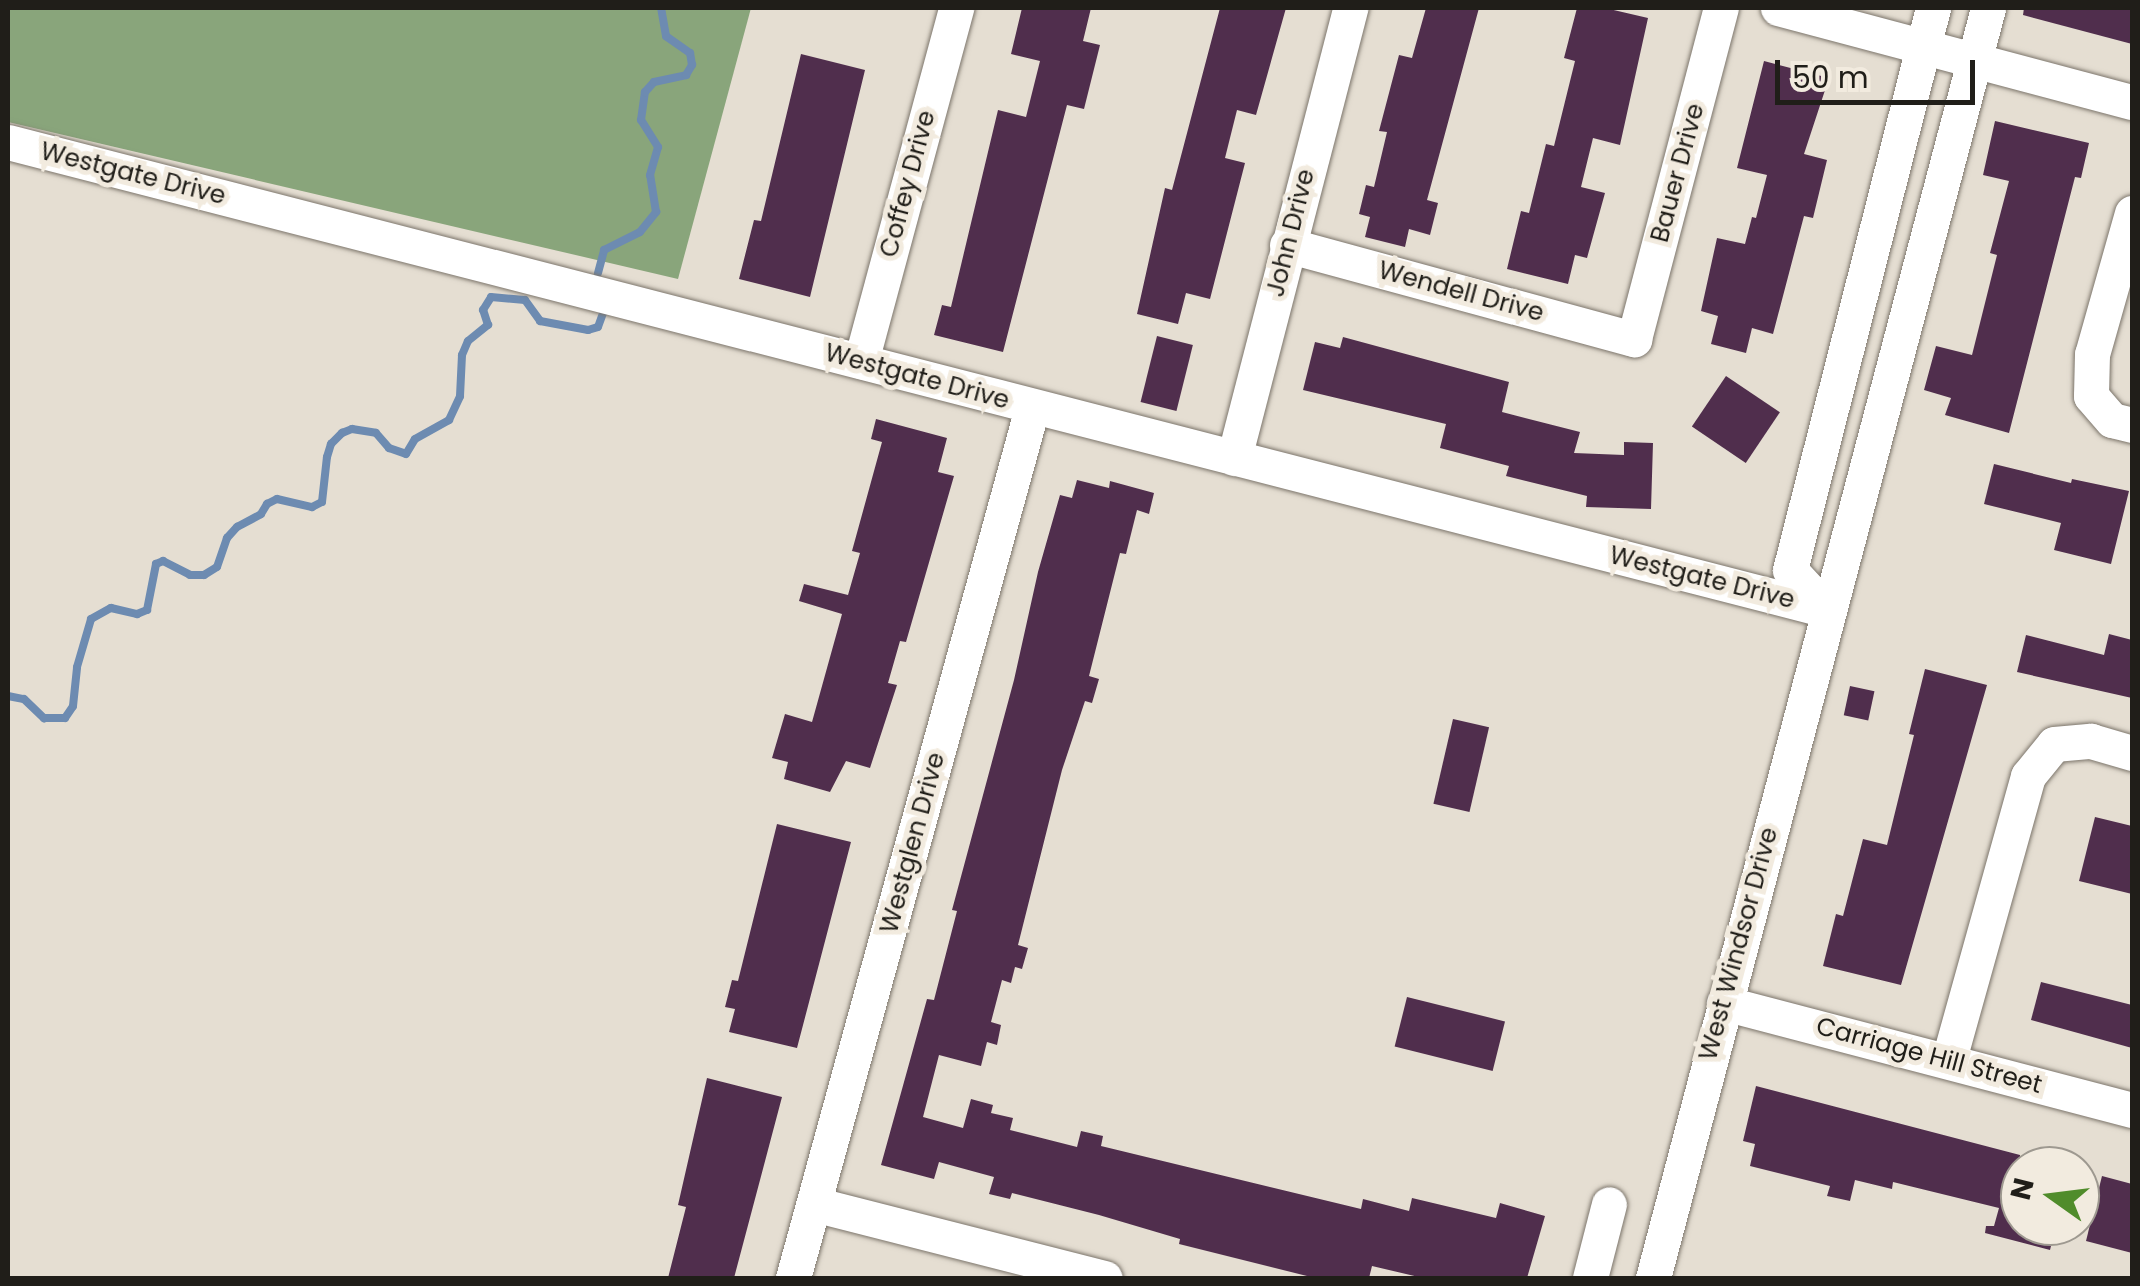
<!DOCTYPE html>
<style>
body{margin:0}
#map{position:relative;width:2140px;height:1286px;overflow:hidden;background:#e5ded2;font-family:Poppins,sans-serif}
div>[style]{position:absolute}
[style*='--x']{left:calc(var(--x)*1px);top:calc(var(--y)*1px);width:calc(var(--w)*1px);rotate:calc(var(--a)*1deg)}
.forest>*{inset:0;background:#89a57b}
.stream>*{height:8px;margin:-4px;padding:0 4px;transform-origin:4px;border-radius:4px;background:#6d8bb1}
.building>*{inset:0;background:#502e4d;transform-origin:0 0}
.roads{filter:drop-shadow(0 0 2px #7c756b) drop-shadow(0 0 2px #7c756b)}
.minor>*{height:35px;margin:-17.5px;padding:0 17.5px;transform-origin:17.5px;border-radius:17.5px;background:#fff}
span{translate:-50% -50%;white-space:nowrap;text-align:center;line-height:1.15;-webkit-text-stroke:10px #f2ebdf;paint-order:stroke}
.street-label{font-size:25px;color:#201e19}
.frame{position:absolute;inset:0;border:10px solid #201e19;pointer-events:none}
.north{position:absolute;left:2000px;top:1146px;width:100px;height:100px;box-sizing:border-box;background:#f2ebdf;border:2px solid #9e9990;border-radius:50%;rotate:284deg;font-size:28px;font-weight:700;line-height:40px;text-align:center;color:#201e19}
.north::after{content:'';display:block;margin:auto;width:35px;height:45px;background:#508c2b;clip-path:polygon(50% 0,100% 100%,50% 72%,0 100%)}
.scale{position:absolute;left:1775px;top:60px;width:200px;height:45px;box-sizing:border-box;border:5px solid #201e19;border-top:0;padding-left:12px;font-size:30px;line-height:35px;white-space:nowrap;color:#201e19;-webkit-text-stroke:8px #f2ebdf;paint-order:stroke}
</style>
<div id="map">
<div class="forest">
<div style="clip-path:polygon(8px 8px,751px 8px,678px 279px,8px 122px)"></div>
</div>
<div class="stream">
<div style="--x:598;--y:273;--w:24;--a:-75"></div>
<div style="--x:604;--y:250;--w:40;--a:-26.6"></div>
<div style="--x:640;--y:232;--w:26;--a:-51"></div>
<div style="--x:656;--y:212;--w:37;--a:-99"></div>
<div style="--x:650;--y:175;--w:29;--a:-74"></div>
<div style="--x:658;--y:147;--w:32;--a:-122"></div>
<div style="--x:641;--y:120;--w:28;--a:-82"></div>
<div style="--x:645;--y:92;--w:13;--a:-48"></div>
<div style="--x:654;--y:82;--w:33;--a:-12"></div>
<div style="--x:686;--y:75;--w:12;--a:-59"></div>
<div style="--x:692;--y:65;--w:12;--a:-99"></div>
<div style="--x:690;--y:53;--w:29;--a:-145"></div>
<div style="--x:666;--y:36;--w:28;--a:-100"></div>
<div style="--x:8;--y:696;--w:16;--a:11"></div>
<div style="--x:24;--y:699;--w:28;--a:44"></div>
<div style="--x:44;--y:718;--w:21;--a:0"></div>
<div style="--x:65;--y:718;--w:14;--a:-56"></div>
<div style="--x:73;--y:706;--w:39;--a:-84"></div>
<div style="--x:77;--y:667;--w:50;--a:-73.7"></div>
<div style="--x:91;--y:619;--w:23;--a:-29"></div>
<div style="--x:111;--y:608;--w:27;--a:13"></div>
<div style="--x:137;--y:614;--w:11;--a:-22"></div>
<div style="--x:147;--y:610;--w:47;--a:-78.9"></div>
<div style="--x:156;--y:564;--w:8;--a:-23"></div>
<div style="--x:163;--y:561;--w:30;--a:27"></div>
<div style="--x:190;--y:575;--w:14;--a:0"></div>
<div style="--x:204;--y:575;--w:15;--a:-32"></div>
<div style="--x:217;--y:567;--w:31;--a:-71"></div>
<div style="--x:227;--y:538;--w:15;--a:-48"></div>
<div style="--x:237;--y:527;--w:27;--a:-28"></div>
<div style="--x:261;--y:514;--w:12;--a:-59"></div>
<div style="--x:267;--y:504;--w:11;--a:-27"></div>
<div style="--x:277;--y:499;--w:36;--a:13"></div>
<div style="--x:312;--y:507;--w:11;--a:-27"></div>
<div style="--x:322;--y:502;--w:45;--a:-83.7"></div>
<div style="--x:327;--y:457;--w:14;--a:-73"></div>
<div style="--x:331;--y:444;--w:16;--a:-45"></div>
<div style="--x:342;--y:433;--w:11;--a:-22"></div>
<div style="--x:352;--y:429;--w:24;--a:9"></div>
<div style="--x:376;--y:433;--w:20;--a:49"></div>
<div style="--x:389;--y:448;--w:18;--a:19"></div>
<div style="--x:406;--y:454;--w:17;--a:-59"></div>
<div style="--x:415;--y:439;--w:39;--a:-29"></div>
<div style="--x:449;--y:420;--w:26;--a:-65"></div>
<div style="--x:460;--y:396;--w:41;--a:-87.2"></div>
<div style="--x:462;--y:355;--w:15;--a:-67"></div>
<div style="--x:468;--y:341;--w:26;--a:-39"></div>
<div style="--x:488;--y:325;--w:16;--a:-108"></div>
<div style="--x:483;--y:310;--w:15;--a:-58"></div>
<div style="--x:491;--y:297;--w:34;--a:5"></div>
<div style="--x:525;--y:300;--w:26;--a:54"></div>
<div style="--x:540;--y:321;--w:49;--a:10.6"></div>
<div style="--x:588;--y:330;--w:10;--a:-17"></div>
<div style="--x:598;--y:327;--w:20;--a:-70"></div>
</div>
<div class="building">
<div style="clip-path:polygon(1022px 8px,1091px 8px,1083px 41px,1100px 45px,1084px 109px,1067px 105px,1003px 352px,934px 335px,942px 305px,951px 307px,998px 110px,1026px 117px,1040px 61px,1011px 54px)"></div>
<div style="clip-path:polygon(1220px 8px,1286px 8px,1256px 115px,1237px 110px,1225px 158px,1245px 163px,1210px 299px,1186px 293px,1178px 324px,1137px 314px,1165px 188px,1172px 190px)"></div>
<div style="clip-path:polygon(1426px 8px,1479px 8px,1427px 200px,1438px 203px,1430px 235px,1409px 229px,1405px 247px,1365px 237px,1370px 217px,1359px 214px,1366px 185px,1374px 187px,1387px 132px,1379px 131px,1399px 55px,1412px 58px)"></div>
<div style="clip-path:polygon(1577px 8px,1605px 8px,1648px 18px,1620px 145px,1593px 138px,1581px 187px,1605px 193px,1587px 258px,1575px 255px,1568px 284px,1507px 269px,1521px 211px,1529px 213px,1546px 144px,1554px 146px,1575px 61px,1564px 58px)"></div>
<div style="clip-path:polygon(2024px 8px,2132px 8px,2132px 44px,2023px 15px)"></div>
<div style="clip-path:polygon(801px 54px,865px 70px,810px 297px,739px 279px,754px 220px,761px 221px)"></div>
<div style="clip-path:polygon(1764px 61px,1829px 78px,1804px 154px,1827px 160px,1813px 218px,1804px 216px,1773px 334px,1752px 328px,1746px 353px,1711px 344px,1718px 316px,1701px 311px,1717px 238px,1745px 244px,1752px 217px,1756px 218px,1767px 175px,1737px 168px)"></div>
<div style="clip-path:polygon(1995px 121px,2089px 143px,2081px 178px,2075px 177px,2009px 433px,1945px 415px,1951px 398px,1924px 390px,1936px 346px,1972px 355px,1997px 255px,1990px 253px,2009px 181px,1983px 175px)"></div>
<div style="left:1157px;top:336px;width:37px;height:68px;rotate:14deg"></div>
<div style="clip-path:polygon(1343px 337px,1509px 382px,1502px 412px,1580px 432px,1574px 453px,1624px 455px,1624px 442px,1653px 443px,1651px 509px,1586px 507px,1587px 496px,1506px 476px,1509px 466px,1440px 448px,1446px 424px,1303px 390px,1315px 342px,1340px 348px)"></div>
<div style="left:1726px;top:376px;width:65px;height:61px;rotate:34deg"></div>
<div style="clip-path:polygon(876px 419px,947px 438px,938px 472px,954px 476px,906px 642px,900px 641px,888px 683px,897px 685px,870px 768px,846px 761px,830px 792px,784px 779px,788px 762px,772px 758px,785px 714px,812px 722px,842px 614px,799px 601px,804px 584px,848px 595px,860px 553px,852px 551px,882px 442px,871px 439px)"></div>
<div style="clip-path:polygon(1994px 464px,2071px 483px,2072px 479px,2129px 491px,2111px 564px,2054px 550px,2061px 523px,1984px 504px)"></div>
<div style="clip-path:polygon(1077px 480px,1109px 488px,1110px 481px,1154px 493px,1149px 514px,1137px 510px,1126px 554px,1120px 553px,1089px 676px,1099px 679px,1092px 703px,1085px 701px,1062px 770px,1018px 945px,1028px 948px,1022px 969px,1015px 967px,1011px 983px,1002px 980px,991px 1022px,1001px 1025px,997px 1045px,987px 1042px,981px 1066px,939px 1055px,923px 1117px,963px 1128px,971px 1099px,993px 1105px,991px 1113px,1013px 1118px,1010px 1130px,1077px 1147px,1081px 1131px,1103px 1136px,1101px 1146px,1361px 1209px,1363px 1199px,1409px 1211px,1412px 1198px,1496px 1218px,1500px 1203px,1545px 1216px,1527px 1278px,1423px 1278px,1372px 1266px,1369px 1278px,1315px 1278px,1179px 1244px,1180px 1239px,1099px 1215px,1012px 1193px,1010px 1199px,989px 1194px,994px 1177px,939px 1162px,934px 1179px,881px 1165px,927px 999px,934px 1000px,957px 911px,952px 910px,1014px 680px,1038px 572px,1060px 495px,1072px 498px)"></div>
<div style="clip-path:polygon(2109px 634px,2132px 640px,2132px 698px,2017px 672px,2026px 635px,2104px 655px)"></div>
<div style="clip-path:polygon(1925px 669px,1987px 685px,1901px 985px,1823px 966px,1836px 914px,1843px 916px,1863px 839px,1887px 845px,1914px 735px,1909px 734px)"></div>
<div style="left:1850px;top:686px;width:25px;height:30px;rotate:12deg"></div>
<div style="left:1453px;top:719px;width:37px;height:87px;rotate:13deg"></div>
<div style="clip-path:polygon(2095px 817px,2132px 826px,2132px 894px,2079px 881px)"></div>
<div style="clip-path:polygon(777px 824px,851px 842px,797px 1048px,729px 1032px,735px 1009px,725px 1007px,732px 980px,738px 981px)"></div>
<div style="clip-path:polygon(2041px 982px,2132px 1005px,2132px 1048px,2031px 1020px)"></div>
<div style="left:1407px;top:997px;width:101px;height:51px;rotate:14deg"></div>
<div style="clip-path:polygon(707px 1078px,782px 1097px,734px 1278px,668px 1278px,686px 1207px,678px 1205px)"></div>
<div style="clip-path:polygon(1756px 1086px,2020px 1155px,2020px 1226px,2056px 1226px,2050px 1250px,1985px 1233px,1986px 1226px,1994px 1226px,1999px 1208px,1893px 1182px,1892px 1189px,1855px 1180px,1850px 1201px,1827px 1196px,1830px 1186px,1750px 1166px,1755px 1144px,1743px 1141px)"></div>
<div style="clip-path:polygon(2102px 1176px,2132px 1184px,2132px 1253px,2086px 1241px)"></div>
</div>
<div class="roads">
<div class="minor">
<div style="--x:1778;--y:8;--w:366;--a:14.9"></div>
<div style="--x:8;--y:142;--w:1878;--a:14.43"></div>
<div style="--x:2132;--y:213;--w:147;--a:105.8"></div>
<div style="--x:2092;--y:354;--w:42;--a:91.4"></div>
<div style="--x:2091;--y:396;--w:32;--a:49"></div>
<div style="--x:2112;--y:420;--w:21;--a:14"></div>
<div style="--x:1287;--y:245;--w:360;--a:15.2"></div>
<div style="--x:1634;--y:339;--w:342;--a:-75.3"></div>
<div style="--x:861;--y:361;--w:366;--a:-74.9"></div>
<div style="--x:1234;--y:458;--w:465;--a:-75.5"></div>
<div style="--x:1827;--y:610;--w:54;--a:-132.8"></div>
<div style="--x:1790;--y:570;--w:580;--a:-75.72"></div>
<div style="--x:1724;--y:1003;--w:422;--a:14.7"></div>
<div style="--x:1949;--y:1059;--w:294;--a:-74.4"></div>
<div style="--x:2028;--y:776;--w:41;--a:-50.9"></div>
<div style="--x:2054;--y:744;--w:37;--a:-5"></div>
<div style="--x:2091;--y:741;--w:43;--a:16.3"></div>
<div style="--x:814;--y:1204;--w:300;--a:14.3"></div>
<div style="--x:793;--y:1278;--w:902;--a:-74.64"></div>
<div style="--x:1590;--y:1278;--w:76;--a:-75.6"></div>
<div style="--x:1653;--y:1278;--w:1313;--a:-75.22"></div>
</div>
</div>
<div class="street-label">
<span style="left:1678px;top:173px;rotate:-75deg">Bauer Drive</span>
<span style="left:133px;top:174px;rotate:14deg">Westgate Drive</span>
<span style="left:908px;top:184px;rotate:-75deg">Coffey Drive</span>
<span style="left:1291px;top:233px;rotate:-76deg">John Drive</span>
<span style="left:1461px;top:292px;rotate:15deg">Wendell Drive</span>
<span style="left:917px;top:377px;rotate:15deg">Westgate Drive</span>
<span style="left:1702px;top:578px;rotate:14deg">Westgate Drive</span>
<span style="left:913px;top:843px;rotate:-75deg">Westglen Drive</span>
<span style="left:1739px;top:944px;rotate:-75deg">West Windsor Drive</span>
<span style="left:1929px;top:1056px;rotate:15deg">Carriage Hill Street</span>
</div>
<div class="frame"></div>
<div class="north">N</div>
<div class="scale">50 m</div>
</div>
